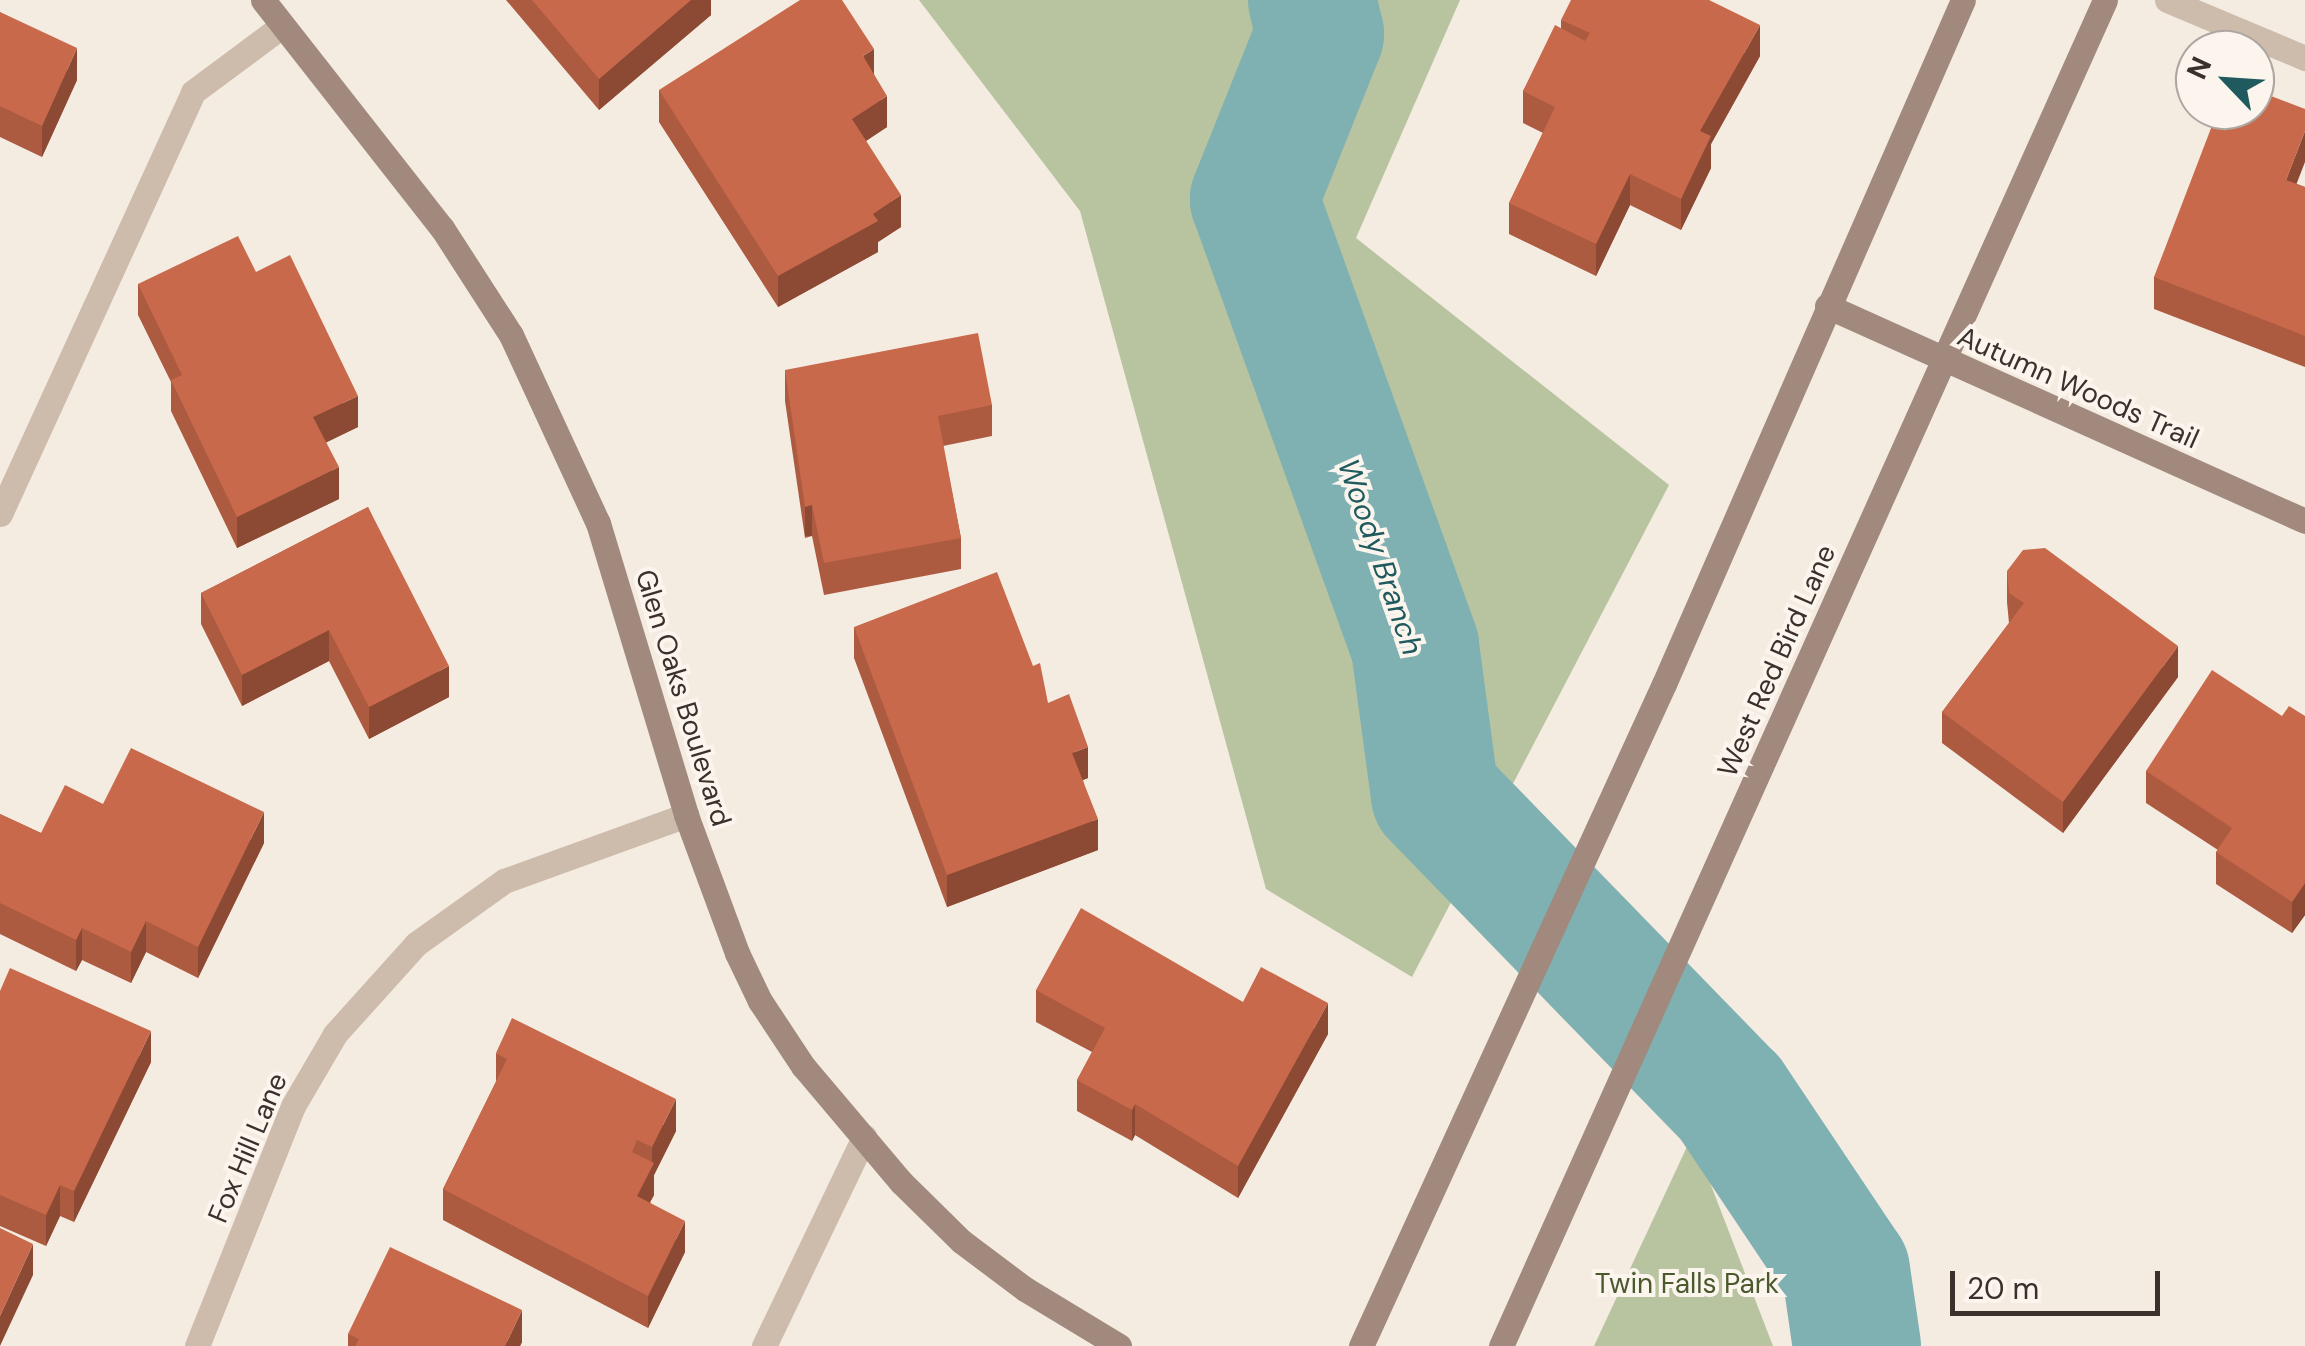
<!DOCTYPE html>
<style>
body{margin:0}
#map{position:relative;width:2305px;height:1346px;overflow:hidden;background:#f4ebe1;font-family:"DM Sans",sans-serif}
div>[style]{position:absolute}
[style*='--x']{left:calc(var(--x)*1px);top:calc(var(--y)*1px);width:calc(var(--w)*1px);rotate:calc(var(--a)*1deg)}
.green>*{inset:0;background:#b8c4a0}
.river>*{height:128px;margin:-64px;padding:0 64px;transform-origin:64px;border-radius:64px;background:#7fb0b2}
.lane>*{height:25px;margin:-12.5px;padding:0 12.5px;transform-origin:12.5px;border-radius:12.5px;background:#cdbbac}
.street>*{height:25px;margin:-12.5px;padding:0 12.5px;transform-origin:12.5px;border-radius:12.5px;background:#cdbbac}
.secondary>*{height:25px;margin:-12.5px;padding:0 12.5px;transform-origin:12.5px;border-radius:12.5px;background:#a18a7d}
.wall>*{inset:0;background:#ac5a40}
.shaded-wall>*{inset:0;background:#8c4a34;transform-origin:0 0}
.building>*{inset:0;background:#c8694b}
span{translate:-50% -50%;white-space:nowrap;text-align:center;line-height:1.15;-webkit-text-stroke:8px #fbf5ee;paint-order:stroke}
.street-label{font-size:28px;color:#3b302b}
.park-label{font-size:28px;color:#4a5a2e}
.water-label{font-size:30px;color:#1f5a5e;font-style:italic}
.north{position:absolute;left:2175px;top:30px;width:100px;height:100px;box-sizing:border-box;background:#fbf5ee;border:2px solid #aea6a0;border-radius:50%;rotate:295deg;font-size:28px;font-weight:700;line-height:40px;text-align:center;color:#3b302b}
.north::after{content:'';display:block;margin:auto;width:35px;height:45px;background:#1f5a5e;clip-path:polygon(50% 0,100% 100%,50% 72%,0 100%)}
.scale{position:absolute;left:1950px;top:1271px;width:210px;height:45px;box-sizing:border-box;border:5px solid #3b302b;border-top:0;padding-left:12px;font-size:30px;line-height:35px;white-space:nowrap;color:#3b302b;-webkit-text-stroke:8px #fbf5ee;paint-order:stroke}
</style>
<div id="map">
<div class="green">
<div style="clip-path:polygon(919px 0,1460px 0,1356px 238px,1669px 485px,1412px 977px,1266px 889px,1080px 211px)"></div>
<div style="clip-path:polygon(1692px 1136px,1773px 1346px,1594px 1346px)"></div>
</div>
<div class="river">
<div style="--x:1312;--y:0;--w:35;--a:77"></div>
<div style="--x:1320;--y:34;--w:178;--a:111.8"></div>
<div style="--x:1254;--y:199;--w:476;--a:70.2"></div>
<div style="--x:1415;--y:647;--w:149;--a:82.3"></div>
<div style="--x:1435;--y:795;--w:423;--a:45.8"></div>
<div style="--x:1730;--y:1098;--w:208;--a:56.2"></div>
<div style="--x:1846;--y:1271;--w:76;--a:81.7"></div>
</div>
<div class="lane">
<div style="--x:2167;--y:0;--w:150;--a:22.8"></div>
<div style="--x:0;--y:514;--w:464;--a:-65.4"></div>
<div style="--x:193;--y:92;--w:111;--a:-36.6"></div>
<div style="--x:764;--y:1346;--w:232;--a:-64.4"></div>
</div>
<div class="street">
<div style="--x:197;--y:1346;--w:258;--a:-68.2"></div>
<div style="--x:293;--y:1106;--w:83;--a:-59.7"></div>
<div style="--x:335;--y:1034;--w:121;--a:-48"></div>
<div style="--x:416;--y:944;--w:108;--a:-35.6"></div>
<div style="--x:504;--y:881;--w:194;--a:-19.9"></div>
</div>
<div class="secondary">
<div style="--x:263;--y:0;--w:290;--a:51.9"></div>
<div style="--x:442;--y:228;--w:127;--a:57.2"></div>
<div style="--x:511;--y:335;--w:207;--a:65.2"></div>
<div style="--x:598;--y:523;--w:305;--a:73.2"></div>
<div style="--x:686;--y:815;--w:147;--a:69.7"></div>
<div style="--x:737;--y:953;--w:53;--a:64.4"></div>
<div style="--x:760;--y:1001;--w:78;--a:56.5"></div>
<div style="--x:803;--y:1066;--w:152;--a:49.8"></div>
<div style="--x:901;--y:1182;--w:84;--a:44.5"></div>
<div style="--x:961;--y:1241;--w:80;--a:36.9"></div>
<div style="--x:1025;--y:1289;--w:110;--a:31.2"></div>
<div style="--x:1827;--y:306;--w:524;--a:24.22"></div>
<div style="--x:1361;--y:1346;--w:728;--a:-65.41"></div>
<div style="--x:1664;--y:684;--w:746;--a:-66.39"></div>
<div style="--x:1501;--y:1346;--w:1475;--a:-65.83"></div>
</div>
<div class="wall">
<div style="clip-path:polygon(506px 0,711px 0,711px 15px,599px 110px)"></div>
<div style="clip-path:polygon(0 12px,77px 80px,42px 157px,0 137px)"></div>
<div style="clip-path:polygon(1561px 20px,1760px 56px,1711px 144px,1711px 168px,1681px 230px,1630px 205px,1596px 276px,1509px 234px,1509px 203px,1543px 133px,1523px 123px,1523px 91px,1561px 29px)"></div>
<div style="clip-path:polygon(874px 74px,887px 127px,866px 141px,901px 227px,878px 242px,878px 252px,778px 307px,659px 122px,659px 90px)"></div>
<div style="clip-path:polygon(2297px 184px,2305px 187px,2305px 367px,2154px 309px,2154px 277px)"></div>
<div style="clip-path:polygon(256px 272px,358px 427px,326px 442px,339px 499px,237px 548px,171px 411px,171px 382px,138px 315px,138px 284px)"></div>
<div style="clip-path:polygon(785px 370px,992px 405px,992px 436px,943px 446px,961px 538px,961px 569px,824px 595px,812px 536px,805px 538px,785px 401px)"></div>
<div style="clip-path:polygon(368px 507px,449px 697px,369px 739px,329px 661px,242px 706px,201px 624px,201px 593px)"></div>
<div style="clip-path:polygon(2007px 571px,2178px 677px,2063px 833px,1942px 743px,1942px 712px,2009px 623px,2007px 602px)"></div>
<div style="clip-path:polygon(854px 627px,1048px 703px,1088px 778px,1083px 780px,1098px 850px,947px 907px,854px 658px)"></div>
<div style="clip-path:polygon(2282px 716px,2305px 716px,2305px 915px,2292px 933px,2216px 884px,2216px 852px,2218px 850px,2146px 803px,2146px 771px)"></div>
<div style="clip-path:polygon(103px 804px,264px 843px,198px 978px,146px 952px,131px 983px,82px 960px,76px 971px,0 934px,0 814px,41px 833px)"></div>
<div style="clip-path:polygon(1036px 990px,1243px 1002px,1328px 1034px,1238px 1198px,1135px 1135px,1132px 1141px,1077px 1111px,1077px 1080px,1092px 1052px,1036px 1022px)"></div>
<div style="clip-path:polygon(0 991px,151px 1062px,74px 1222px,60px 1216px,46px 1246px,0 1226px)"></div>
<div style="clip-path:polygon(496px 1053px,676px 1131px,654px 1175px,654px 1195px,650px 1202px,685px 1252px,648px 1328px,443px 1220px,443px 1189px,496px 1082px)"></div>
<div style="clip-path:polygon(348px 1334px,522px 1342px,520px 1346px,348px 1346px)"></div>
</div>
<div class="shaded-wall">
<div style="clip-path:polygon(691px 0,711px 0,711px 15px,599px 110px,599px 79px)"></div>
<div style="clip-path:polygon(1760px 25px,1760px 56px,1711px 144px,1711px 168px,1681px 230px,1681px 199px,1700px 131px)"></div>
<div style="clip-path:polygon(77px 48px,77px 80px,42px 157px,42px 126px)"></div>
<div style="clip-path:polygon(874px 49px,874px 81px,863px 56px)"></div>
<div style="clip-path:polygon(887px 96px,887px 127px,852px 150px,852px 119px)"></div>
<div style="clip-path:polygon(2305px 131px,2305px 162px,2286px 211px,2286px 180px)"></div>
<div style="clip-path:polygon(1630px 174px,1630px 205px,1596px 276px,1596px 244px)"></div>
<div style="clip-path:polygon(901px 195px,901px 227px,878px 242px,878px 252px,778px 307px,778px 276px)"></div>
<div style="clip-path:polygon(358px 396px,358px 427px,313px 449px,313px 417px)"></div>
<div style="clip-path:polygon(339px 467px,339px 499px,237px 548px,237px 517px)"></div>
<div style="left:812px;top:505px;width:31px;height:7px;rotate:90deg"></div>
<div style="clip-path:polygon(329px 630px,329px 661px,242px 706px,242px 675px)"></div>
<div style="clip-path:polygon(2178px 646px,2178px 677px,2063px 833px,2063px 802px)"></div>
<div style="clip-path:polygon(449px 666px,449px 697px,369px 739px,369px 707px)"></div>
<div style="clip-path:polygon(1088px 747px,1088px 778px,1072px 784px,1072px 753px)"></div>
<div style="clip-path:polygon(264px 812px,264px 843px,198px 978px,198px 947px)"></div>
<div style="clip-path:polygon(1098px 819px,1098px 850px,947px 907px,947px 875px)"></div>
<div style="clip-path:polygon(2305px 883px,2305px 915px,2292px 933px,2292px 902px)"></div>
<div style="clip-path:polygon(146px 921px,146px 952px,131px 983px,131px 952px)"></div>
<div style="clip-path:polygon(82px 928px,82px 960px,76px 971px,76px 940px)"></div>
<div style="clip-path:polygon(1328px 1003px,1328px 1034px,1238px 1198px,1238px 1166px)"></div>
<div style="clip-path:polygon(151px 1031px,151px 1062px,74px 1222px,74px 1191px)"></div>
<div style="clip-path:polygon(676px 1099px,676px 1131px,654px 1175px,654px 1195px,637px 1227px,637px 1196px,652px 1166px,652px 1147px)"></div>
<div style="clip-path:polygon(1135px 1104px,1135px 1135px,1132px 1141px,1132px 1110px)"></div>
<div style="clip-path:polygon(60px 1185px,60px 1216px,46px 1246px,46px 1215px)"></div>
<div style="clip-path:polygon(685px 1221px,685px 1252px,648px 1328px,648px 1296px)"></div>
<div style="clip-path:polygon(33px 1244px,33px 1275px,0 1346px,0 1316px)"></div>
<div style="clip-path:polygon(522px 1310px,522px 1342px,520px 1346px,505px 1346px)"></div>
</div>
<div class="building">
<div style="clip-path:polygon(532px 0,691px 0,599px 79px)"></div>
<div style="clip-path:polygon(800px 0,842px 0,874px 49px,863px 56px,887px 96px,852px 119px,901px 195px,873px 214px,878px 221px,778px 276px,659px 90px)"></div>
<div style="clip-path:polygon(1571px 0,1709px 0,1760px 25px,1700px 131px,1711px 136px,1681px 199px,1630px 174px,1596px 244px,1509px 203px,1555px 107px,1523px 91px,1555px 25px,1585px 41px,1590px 33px,1561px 20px)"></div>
<div style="clip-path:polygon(0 12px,77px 48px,42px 126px,0 106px)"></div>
<div style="clip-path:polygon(2255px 90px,2305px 109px,2305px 131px,2286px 180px,2305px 187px,2305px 336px,2154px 277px,2218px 110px,2255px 110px)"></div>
<div style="clip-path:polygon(238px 236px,256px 272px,290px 255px,358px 396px,313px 417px,339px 467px,237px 517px,171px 380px,182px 375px,138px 284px)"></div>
<div style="clip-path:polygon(978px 333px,992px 405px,938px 416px,961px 538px,824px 563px,812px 505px,805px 507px,785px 370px)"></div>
<div style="clip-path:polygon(368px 507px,449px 666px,369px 707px,329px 630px,242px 675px,201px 593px)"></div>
<div style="clip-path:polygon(2045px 548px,2178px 646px,2063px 802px,1942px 712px,2024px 603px,2009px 593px,2007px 571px,2023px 550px)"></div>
<div style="clip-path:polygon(997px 572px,1033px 666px,1040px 663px,1048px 703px,1069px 694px,1088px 747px,1072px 753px,1098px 819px,947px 875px,854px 627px)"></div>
<div style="clip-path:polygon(2212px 670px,2282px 716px,2289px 706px,2305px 716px,2305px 883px,2292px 902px,2216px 852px,2232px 828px,2146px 771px)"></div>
<div style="clip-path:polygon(131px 748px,264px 812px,198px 947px,146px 921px,131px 952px,82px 928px,76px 940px,0 903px,0 814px,41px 833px,65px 785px,103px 804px)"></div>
<div style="clip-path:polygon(1081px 908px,1243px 1002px,1261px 967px,1328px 1003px,1238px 1166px,1135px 1104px,1132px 1110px,1077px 1080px,1105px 1028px,1036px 990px)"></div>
<div style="clip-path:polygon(10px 968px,151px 1031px,74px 1191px,60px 1185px,46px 1215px,0 1195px,0 991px)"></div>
<div style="clip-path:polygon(512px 1018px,676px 1099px,652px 1147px,637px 1140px,632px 1152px,654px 1163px,637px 1196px,685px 1221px,648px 1296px,443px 1189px,507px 1059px,496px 1053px)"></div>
<div style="clip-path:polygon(0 1228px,33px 1244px,0 1316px)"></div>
<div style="clip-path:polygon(390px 1247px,522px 1310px,505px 1346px,355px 1346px,359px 1339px,348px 1334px)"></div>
</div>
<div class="street-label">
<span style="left:2078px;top:388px;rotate:24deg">Autumn Woods Trail</span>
<span style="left:1777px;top:661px;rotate:-66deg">West Red Bird Lane</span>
<span style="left:683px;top:698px;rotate:73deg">Glen Oaks Boulevard</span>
<span style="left:248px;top:1148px;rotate:-67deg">Fox Hill Lane</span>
</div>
<div class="park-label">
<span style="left:1687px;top:1284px">Twin Falls Park</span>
</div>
<div class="water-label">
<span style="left:1380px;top:557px;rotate:71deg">Woody Branch</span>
</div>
<div class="north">N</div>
<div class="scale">20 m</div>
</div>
